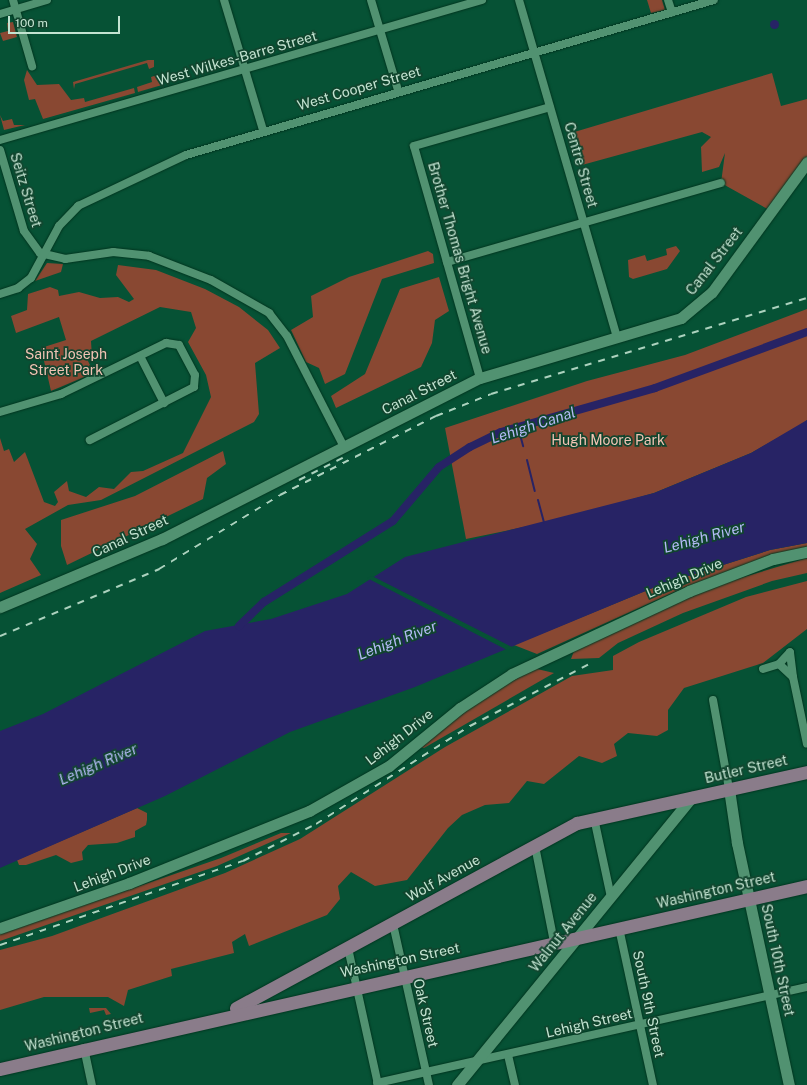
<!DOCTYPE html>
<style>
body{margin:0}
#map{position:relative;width:807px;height:1085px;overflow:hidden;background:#065235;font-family:"Public Sans",sans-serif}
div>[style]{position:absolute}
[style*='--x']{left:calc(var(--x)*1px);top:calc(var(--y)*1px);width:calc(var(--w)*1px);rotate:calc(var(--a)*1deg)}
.green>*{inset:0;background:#894832}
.water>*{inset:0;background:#272365}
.round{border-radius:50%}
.pier>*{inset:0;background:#065235}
.stream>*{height:2px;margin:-1px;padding:0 1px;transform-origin:1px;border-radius:1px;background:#272365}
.canal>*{height:8px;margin:-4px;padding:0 4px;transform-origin:4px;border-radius:4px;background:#272365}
.roads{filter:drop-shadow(0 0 1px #00351f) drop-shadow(0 0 1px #00351f)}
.street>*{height:8px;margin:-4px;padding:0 4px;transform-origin:4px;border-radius:4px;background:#519271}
.secondary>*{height:11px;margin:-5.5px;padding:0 5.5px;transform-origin:5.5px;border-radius:5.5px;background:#519271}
.primary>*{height:13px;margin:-6.5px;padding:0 6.5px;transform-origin:6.5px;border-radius:6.5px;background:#8a7c8a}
.rail>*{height:2px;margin-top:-1px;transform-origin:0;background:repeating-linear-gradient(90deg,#acd2be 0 7px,transparent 0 14px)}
span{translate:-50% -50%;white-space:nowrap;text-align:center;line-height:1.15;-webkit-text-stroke:3.5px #11452e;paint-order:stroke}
.street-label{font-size:14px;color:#c3e3d1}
.park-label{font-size:14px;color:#f2c4b4}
.water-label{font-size:15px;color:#b4baf6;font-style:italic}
.scale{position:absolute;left:8px;top:16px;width:112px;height:18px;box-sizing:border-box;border:2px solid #c3e3d1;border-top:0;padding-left:5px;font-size:12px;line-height:14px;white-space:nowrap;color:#c3e3d1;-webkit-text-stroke:3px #11452e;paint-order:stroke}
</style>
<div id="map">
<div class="green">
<div style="clip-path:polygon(647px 0,662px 0,665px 10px,651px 13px)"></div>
<div style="clip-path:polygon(13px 22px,17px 37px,3px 41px,0 33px,8px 31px,7px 23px)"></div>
<div style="clip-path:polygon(148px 60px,154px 60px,154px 67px,149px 69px,147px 63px,75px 84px,74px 89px,73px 82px)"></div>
<div style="clip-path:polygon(27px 70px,37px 85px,59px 84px,71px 100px,84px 98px,85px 102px,134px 88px,135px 93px,43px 119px,35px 99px,29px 100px,24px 80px)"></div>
<div style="clip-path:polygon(772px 73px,781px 106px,807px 99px,807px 163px,771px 211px,721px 183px,725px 153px,719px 167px,702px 172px,701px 147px,711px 137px,702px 132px,582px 165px,572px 147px,571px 133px)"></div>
<div style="clip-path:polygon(157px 75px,162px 85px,138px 92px,137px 87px,152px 82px,151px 77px)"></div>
<div style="clip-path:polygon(0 115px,3px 121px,12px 119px,14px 125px,25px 125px,4px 130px)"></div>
<div style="clip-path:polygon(676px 246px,680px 251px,667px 269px,633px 279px,629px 277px,628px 260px,645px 255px,647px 261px,667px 255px,666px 249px)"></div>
<div style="clip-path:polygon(428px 251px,433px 254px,434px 263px,382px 279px,345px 374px,325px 384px,319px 368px,306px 362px,291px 330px,313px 317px,311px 296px,349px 277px)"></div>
<div style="clip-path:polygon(47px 263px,63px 264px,61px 272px,35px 281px)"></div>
<div style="clip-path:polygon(118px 265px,156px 270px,205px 289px,239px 307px,268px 330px,280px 348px,255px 363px,259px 414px,254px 422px,101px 500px,68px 505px,25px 529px,37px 544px,30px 559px,41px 575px,0 593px,0 438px,4px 451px,9px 449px,14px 462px,25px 452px,44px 502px,55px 506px,58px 502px,54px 492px,67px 481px,69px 491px,86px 497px,99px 487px,114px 489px,131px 472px,143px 471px,183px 453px,211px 397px,206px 375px,188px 342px,196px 328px,191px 312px,160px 307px,91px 341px,92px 357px,87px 359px,94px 373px,51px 391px,41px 348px,66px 340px,59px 317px,16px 333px,11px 316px,27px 310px,28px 294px,50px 287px,58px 290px,59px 296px,79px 292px,100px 298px,118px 297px,129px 302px,134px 299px,116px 275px)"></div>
<div style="clip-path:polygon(439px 277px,449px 311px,435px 320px,432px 343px,421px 367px,336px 408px,331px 396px,365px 374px,400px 289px)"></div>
<div style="clip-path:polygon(807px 309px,807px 420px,801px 425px,751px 453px,654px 493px,563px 519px,466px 539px,445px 428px,587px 381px,685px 355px)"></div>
<div style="clip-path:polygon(223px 451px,226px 464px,207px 478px,203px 499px,67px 565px,61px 546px,61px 520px,135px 496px)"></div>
<div style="clip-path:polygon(807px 543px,807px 547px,765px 557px,683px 588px,537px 654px,514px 645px,660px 585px,770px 550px)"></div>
<div style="clip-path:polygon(807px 558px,807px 573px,772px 581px,683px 613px,618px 643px,599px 658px,571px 659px,575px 648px,717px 585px)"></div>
<div style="clip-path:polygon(807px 581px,807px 629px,763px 663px,684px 688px,668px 710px,668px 730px,657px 736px,628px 733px,614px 744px,617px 756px,602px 763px,579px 756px,544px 784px,527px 781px,509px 803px,485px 805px,462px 815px,448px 828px,407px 880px,375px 886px,351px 872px,338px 886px,340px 899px,327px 915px,249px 946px,245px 934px,232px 942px,234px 953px,171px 969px,172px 976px,128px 990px,124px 1006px,108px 997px,44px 997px,0 1010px,0 950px,52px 936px,225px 873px,300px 839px,445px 747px,572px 676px,613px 670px,613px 656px,639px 642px,746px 597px)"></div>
<div style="clip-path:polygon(533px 668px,554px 673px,424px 748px,420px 747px,465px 709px)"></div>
<div style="clip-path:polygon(137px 808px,147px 813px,147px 820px,146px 825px,135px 831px,135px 837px,117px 843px,88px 845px,82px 852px,83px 860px,71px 863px,56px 855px,26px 865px,19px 865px,17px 860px)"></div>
<div style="clip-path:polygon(281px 833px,291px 833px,217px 866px,0 941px,0 934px,221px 858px)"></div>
<div style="clip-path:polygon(89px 1008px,106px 1008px,111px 1014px,106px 1015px,104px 1010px,90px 1013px)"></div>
</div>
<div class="water">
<div class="round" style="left:769.5px;top:19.5px;width:9px;height:9px"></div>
<div style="clip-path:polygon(807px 420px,807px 543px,770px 550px,660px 585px,415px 687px,290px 732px,165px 796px,0 868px,0 731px,43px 714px,205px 631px,271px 619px,347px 594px,405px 557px,654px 493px,751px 453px)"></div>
</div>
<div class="pier">
<div style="clip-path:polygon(372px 576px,514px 648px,507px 650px,367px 578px)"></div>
</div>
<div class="stream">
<div style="--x:518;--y:427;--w:20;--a:75"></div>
<div style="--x:527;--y:460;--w:32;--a:76"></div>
<div style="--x:538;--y:500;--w:23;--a:75"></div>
</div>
<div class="canal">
<div style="--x:239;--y:626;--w:35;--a:-44"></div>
<div style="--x:264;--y:602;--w:152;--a:-32.1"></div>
<div style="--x:393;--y:521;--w:71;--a:-49.6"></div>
<div style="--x:439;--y:467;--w:37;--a:-33"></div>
<div style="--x:470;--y:447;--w:34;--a:-26"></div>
<div style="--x:501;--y:432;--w:160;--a:-15.9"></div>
<div style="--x:655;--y:388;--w:162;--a:-20.2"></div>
</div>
<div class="roads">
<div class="street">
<div style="--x:13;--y:0;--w:69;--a:73.9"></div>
<div style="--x:224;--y:0;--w:136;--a:73.3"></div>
<div style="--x:371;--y:0;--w:94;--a:73.3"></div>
<div style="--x:519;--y:0;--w:351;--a:73.8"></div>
<div style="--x:668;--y:0;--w:13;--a:72"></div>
<div style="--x:0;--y:14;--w:49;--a:-16.6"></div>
<div style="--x:0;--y:140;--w:502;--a:-16.2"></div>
<div style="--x:0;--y:150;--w:84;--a:73.5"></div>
<div style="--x:24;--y:231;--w:27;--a:54"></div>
<div style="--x:40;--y:253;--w:26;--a:13"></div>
<div style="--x:65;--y:259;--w:49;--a:-8.3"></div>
<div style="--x:113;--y:252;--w:36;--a:6"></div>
<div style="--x:149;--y:256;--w:66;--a:21.2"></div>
<div style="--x:211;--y:280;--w:67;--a:29.6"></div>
<div style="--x:269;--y:313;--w:29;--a:52"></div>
<div style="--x:287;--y:336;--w:125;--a:62.8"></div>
<div style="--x:447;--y:262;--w:285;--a:-16.1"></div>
<div style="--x:0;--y:294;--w:19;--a:-18"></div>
<div style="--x:18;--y:288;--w:16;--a:-38"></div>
<div style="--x:31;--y:278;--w:59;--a:-61.7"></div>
<div style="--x:59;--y:226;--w:28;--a:-46"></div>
<div style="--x:78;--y:206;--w:119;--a:-25.3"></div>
<div style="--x:186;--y:155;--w:550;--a:-16.36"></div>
<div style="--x:140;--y:356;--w:53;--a:62.9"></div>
<div style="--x:480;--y:378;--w:241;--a:-105.9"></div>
<div style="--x:414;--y:146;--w:141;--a:-16"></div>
<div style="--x:0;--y:412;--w:64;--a:-16.4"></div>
<div style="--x:61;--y:394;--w:117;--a:-25.9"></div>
<div style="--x:166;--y:343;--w:13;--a:9"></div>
<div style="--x:179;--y:345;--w:34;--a:62"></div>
<div style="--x:195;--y:375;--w:12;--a:95"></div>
<div style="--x:194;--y:387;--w:117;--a:153"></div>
<div style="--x:779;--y:664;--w:19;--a:43"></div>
<div style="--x:793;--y:677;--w:25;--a:-97"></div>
<div style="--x:763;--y:669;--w:17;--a:-17"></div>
<div style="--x:779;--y:664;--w:16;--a:-47"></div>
<div style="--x:793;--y:677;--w:68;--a:78.2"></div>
<div style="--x:713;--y:700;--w:90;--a:79.8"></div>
<div style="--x:594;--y:818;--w:81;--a:77.9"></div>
<div style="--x:535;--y:846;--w:98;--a:78.8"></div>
<div style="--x:393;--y:924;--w:165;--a:77.4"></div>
<div style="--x:619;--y:928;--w:161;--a:77.8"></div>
<div style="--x:348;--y:948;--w:140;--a:77.6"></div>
<div style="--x:84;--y:1048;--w:38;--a:78"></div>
<div style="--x:508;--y:1055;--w:31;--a:77"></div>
<div style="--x:377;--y:1083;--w:441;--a:-12.6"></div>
</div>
<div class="secondary">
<div style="--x:0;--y:607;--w:176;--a:-22.8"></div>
<div style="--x:162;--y:539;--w:356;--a:-26.9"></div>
<div style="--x:480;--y:378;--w:210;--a:-16.6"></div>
<div style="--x:681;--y:318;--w:40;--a:-40"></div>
<div style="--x:712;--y:292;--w:161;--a:-53.8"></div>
<div style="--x:729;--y:789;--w:55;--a:81.6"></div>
<div style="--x:737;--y:843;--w:248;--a:77.9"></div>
<div style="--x:0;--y:928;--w:137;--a:-19.2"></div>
<div style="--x:129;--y:883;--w:194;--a:-21.8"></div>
<div style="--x:309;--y:811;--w:92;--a:-29.4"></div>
<div style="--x:389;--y:766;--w:92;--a:-39.2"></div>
<div style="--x:460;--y:708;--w:62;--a:-33.2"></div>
<div style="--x:512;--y:674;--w:195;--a:-25.1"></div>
<div style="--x:689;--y:591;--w:90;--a:-20.9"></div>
<div style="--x:773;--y:559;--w:35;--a:-12"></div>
<div style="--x:457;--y:1085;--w:372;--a:-50.8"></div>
</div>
<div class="primary">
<div style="--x:236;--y:1008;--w:388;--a:-28.5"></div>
<div style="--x:577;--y:823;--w:236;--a:-12.5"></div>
<div style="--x:0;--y:1069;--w:827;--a:-12.78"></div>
</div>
</div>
<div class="rail">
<div style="--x:299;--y:480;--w:55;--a:-27"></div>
<div style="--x:0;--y:636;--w:173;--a:-22.8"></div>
<div style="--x:159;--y:569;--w:142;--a:-31.4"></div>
<div style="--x:280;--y:495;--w:175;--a:-26.9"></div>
<div style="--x:436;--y:416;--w:59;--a:-21.8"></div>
<div style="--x:491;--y:394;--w:330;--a:-16.9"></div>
<div style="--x:0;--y:945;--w:257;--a:-19.1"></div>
<div style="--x:243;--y:861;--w:82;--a:-26.9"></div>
<div style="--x:316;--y:824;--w:183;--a:-32.5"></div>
<div style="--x:470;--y:726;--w:139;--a:-27.5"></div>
</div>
<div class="street-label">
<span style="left:237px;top:58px;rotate:-16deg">West Wilkes-Barre Street</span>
<span style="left:359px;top:88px;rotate:-16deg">West Cooper Street</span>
<span style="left:581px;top:165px;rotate:74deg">Centre Street</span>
<span style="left:26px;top:190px;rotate:73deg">Seitz Street</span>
<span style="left:460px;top:258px;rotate:74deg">Brother Thomas Bright Avenue</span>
<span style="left:714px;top:261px;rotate:-52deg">Canal Street</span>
<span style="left:419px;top:392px;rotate:-27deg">Canal Street</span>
<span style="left:130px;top:536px;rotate:-25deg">Canal Street</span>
<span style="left:684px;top:578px;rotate:-23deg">Lehigh Drive</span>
<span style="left:399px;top:737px;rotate:-38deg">Lehigh Drive</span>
<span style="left:746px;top:769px;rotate:-13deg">Butler Street</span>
<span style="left:112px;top:873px;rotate:-21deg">Lehigh Drive</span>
<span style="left:443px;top:878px;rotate:-29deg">Wolf Avenue</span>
<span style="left:716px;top:890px;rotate:-13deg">Washington Street</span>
<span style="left:563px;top:932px;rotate:-51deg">Walnut Avenue</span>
<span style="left:400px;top:960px;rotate:-12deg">Washington Street</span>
<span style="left:778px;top:960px;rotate:78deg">South 10th Street</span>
<span style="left:649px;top:1004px;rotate:78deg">South 9th Street</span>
<span style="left:426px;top:1013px;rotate:77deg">Oak Street</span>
<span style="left:589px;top:1023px;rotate:-13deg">Lehigh Street</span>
<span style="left:84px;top:1032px;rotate:-14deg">Washington Street</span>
</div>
<div class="park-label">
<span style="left:66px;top:362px">Saint Joseph<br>Street Park</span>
<span style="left:608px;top:440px">Hugh Moore Park</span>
</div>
<div class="water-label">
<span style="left:533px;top:425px;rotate:-18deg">Lehigh Canal</span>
<span style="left:704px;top:537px;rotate:-15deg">Lehigh River</span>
<span style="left:397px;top:640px;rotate:-21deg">Lehigh River</span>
<span style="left:98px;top:764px;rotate:-23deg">Lehigh River</span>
</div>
<div class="scale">100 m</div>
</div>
